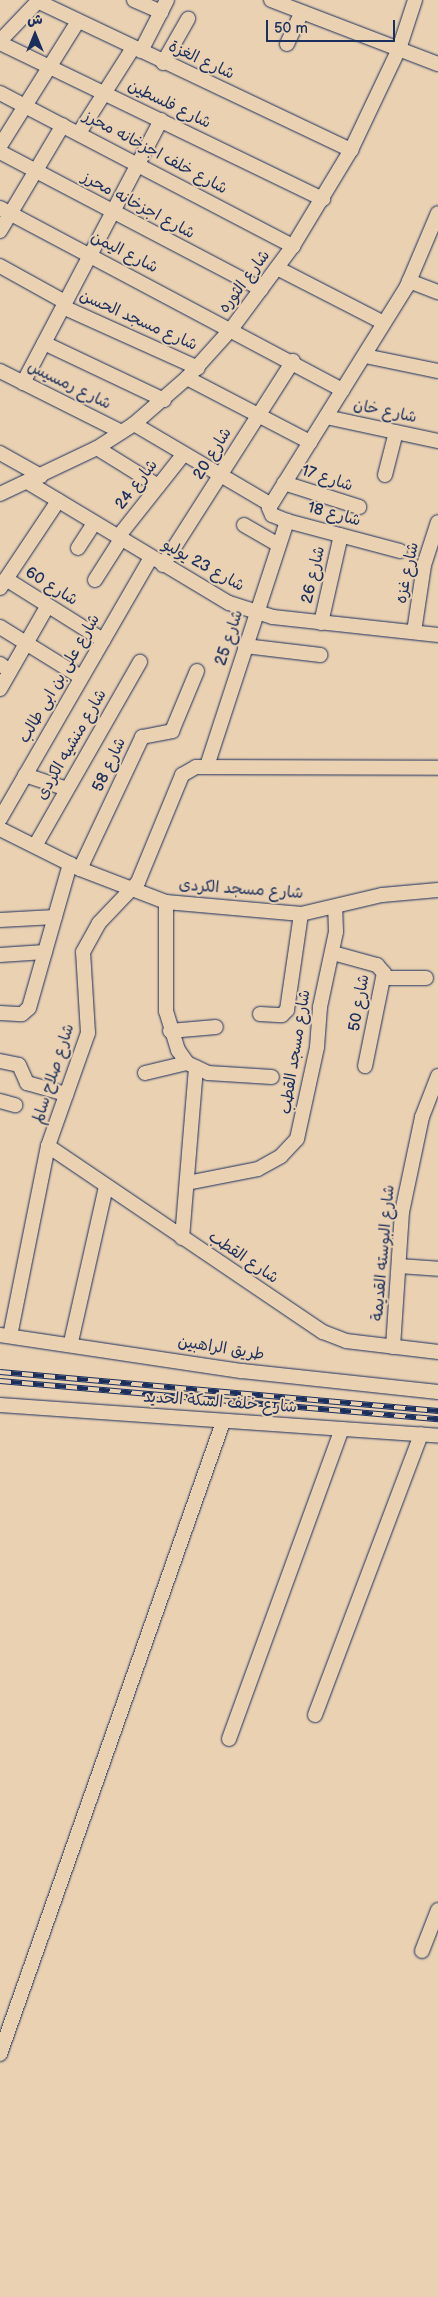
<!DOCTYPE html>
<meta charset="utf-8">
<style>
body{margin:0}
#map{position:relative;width:438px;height:2297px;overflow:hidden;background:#ead1b2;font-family:"Balsamiq Sans","Playpen Sans Arabic",sans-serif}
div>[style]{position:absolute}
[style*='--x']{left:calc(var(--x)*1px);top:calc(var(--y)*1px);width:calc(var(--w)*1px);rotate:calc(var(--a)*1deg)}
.roads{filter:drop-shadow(0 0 1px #1b2f5e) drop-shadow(0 0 1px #1b2f5e)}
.street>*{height:14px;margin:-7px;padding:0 7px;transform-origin:7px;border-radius:7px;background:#ead1b2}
.rail>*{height:5.5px;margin-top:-2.75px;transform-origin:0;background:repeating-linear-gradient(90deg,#ead1b2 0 11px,#1b2f5e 0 22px);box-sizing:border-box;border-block:1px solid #1b2f5e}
span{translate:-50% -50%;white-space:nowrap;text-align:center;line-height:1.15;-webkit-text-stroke:4px #ead1b2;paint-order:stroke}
.street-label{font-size:16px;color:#1b2f5e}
.north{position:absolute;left:10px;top:10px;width:50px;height:50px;-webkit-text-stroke:4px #ead1b2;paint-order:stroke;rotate:0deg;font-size:14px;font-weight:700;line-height:20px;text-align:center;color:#1b2f5e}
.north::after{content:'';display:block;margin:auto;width:18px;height:22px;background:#1b2f5e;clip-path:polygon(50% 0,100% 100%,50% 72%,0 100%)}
.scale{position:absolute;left:266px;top:20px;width:129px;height:22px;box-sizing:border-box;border:2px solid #1b2f5e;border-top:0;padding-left:6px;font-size:15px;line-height:18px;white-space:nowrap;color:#1b2f5e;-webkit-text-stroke:4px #ead1b2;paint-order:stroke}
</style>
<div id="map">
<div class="roads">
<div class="street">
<div style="--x:134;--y:0;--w:30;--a:24"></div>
<div style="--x:271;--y:0;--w:179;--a:21"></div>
<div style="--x:37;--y:1;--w:348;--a:25.4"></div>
<div style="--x:0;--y:41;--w:57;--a:-46.4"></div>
<div style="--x:0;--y:43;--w:359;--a:25.8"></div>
<div style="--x:287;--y:44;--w:35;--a:-65"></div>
<div style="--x:141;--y:51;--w:57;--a:-63"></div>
<div style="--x:163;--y:63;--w:51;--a:-60.4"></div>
<div style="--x:0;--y:93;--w:331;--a:27.6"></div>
<div style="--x:79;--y:133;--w:101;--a:-57.6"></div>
<div style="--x:0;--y:146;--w:147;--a:-58"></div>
<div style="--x:0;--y:152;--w:295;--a:27.7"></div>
<div style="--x:0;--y:208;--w:388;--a:28"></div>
<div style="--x:0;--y:231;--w:123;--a:-59.3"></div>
<div style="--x:0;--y:266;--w:74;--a:29"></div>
<div style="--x:277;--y:268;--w:120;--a:27.2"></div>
<div style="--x:409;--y:281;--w:31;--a:21"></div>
<div style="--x:63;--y:307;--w:148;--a:24.3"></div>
<div style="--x:44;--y:343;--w:133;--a:25.4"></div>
<div style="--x:365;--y:356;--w:75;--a:11.6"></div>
<div style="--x:0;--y:371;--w:136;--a:26.6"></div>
<div style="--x:187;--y:378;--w:139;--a:27.5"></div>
<div style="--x:23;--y:383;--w:297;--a:-62.3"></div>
<div style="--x:326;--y:417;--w:115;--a:12.1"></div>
<div style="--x:134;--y:424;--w:158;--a:30.5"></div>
<div style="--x:97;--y:448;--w:72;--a:31.9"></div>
<div style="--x:0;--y:453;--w:47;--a:29.3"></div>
<div style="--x:385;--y:475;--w:44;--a:-75.7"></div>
<div style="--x:29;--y:483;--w:233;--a:31"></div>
<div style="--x:229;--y:603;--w:46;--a:17.7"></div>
<div style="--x:273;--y:617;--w:166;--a:6.2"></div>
<div style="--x:284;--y:483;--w:79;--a:17.7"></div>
<div style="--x:0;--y:494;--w:107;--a:-25.4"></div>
<div style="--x:97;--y:448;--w:44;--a:-33"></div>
<div style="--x:134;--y:424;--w:70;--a:-41"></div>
<div style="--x:187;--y:378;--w:67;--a:-48"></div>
<div style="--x:232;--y:328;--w:102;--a:-53.4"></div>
<div style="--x:293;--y:246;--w:112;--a:-58.9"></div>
<div style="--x:351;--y:150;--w:112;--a:-64.6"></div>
<div style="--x:399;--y:49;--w:52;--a:-71.9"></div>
<div style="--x:244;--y:525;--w:39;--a:30"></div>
<div style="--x:118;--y:537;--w:105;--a:-51.6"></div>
<div style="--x:78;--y:548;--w:30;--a:-57"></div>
<div style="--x:400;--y:551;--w:117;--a:-165.1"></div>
<div style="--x:287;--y:521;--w:16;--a:-158"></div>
<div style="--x:272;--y:515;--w:8;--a:-113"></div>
<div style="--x:269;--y:508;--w:261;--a:-58.1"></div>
<div style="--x:407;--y:286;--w:79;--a:-67"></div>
<div style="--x:163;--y:565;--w:242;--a:-57.5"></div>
<div style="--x:6;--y:579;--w:115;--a:32.2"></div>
<div style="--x:95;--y:580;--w:49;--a:-57.6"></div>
<div style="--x:0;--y:588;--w:105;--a:-56.3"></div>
<div style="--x:321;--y:623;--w:90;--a:-77.2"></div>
<div style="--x:0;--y:627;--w:95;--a:31.7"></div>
<div style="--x:414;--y:632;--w:68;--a:-81.5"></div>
<div style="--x:424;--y:565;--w:45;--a:-72"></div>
<div style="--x:245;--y:646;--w:76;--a:6.8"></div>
<div style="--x:0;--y:664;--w:12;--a:35"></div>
<div style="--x:0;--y:689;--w:95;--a:-60.2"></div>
<div style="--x:207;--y:766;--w:258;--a:-71.9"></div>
<div style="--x:25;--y:775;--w:44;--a:18.4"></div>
<div style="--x:0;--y:819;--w:302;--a:-60"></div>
<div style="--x:0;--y:829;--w:89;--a:26.6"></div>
<div style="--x:80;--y:869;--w:92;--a:21"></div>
<div style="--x:166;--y:902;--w:136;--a:5.1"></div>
<div style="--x:301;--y:914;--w:83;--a:-13.2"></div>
<div style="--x:382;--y:895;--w:56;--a:-5.1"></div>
<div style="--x:35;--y:846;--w:212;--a:-60.3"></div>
<div style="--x:80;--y:869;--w:146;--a:-64.8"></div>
<div style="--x:142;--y:737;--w:31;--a:-11"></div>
<div style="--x:172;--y:731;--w:65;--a:-67.4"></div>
<div style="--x:166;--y:902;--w:109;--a:90"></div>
<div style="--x:166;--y:1011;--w:41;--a:72.9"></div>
<div style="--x:178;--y:1050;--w:16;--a:55"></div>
<div style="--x:187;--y:1063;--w:23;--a:25"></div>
<div style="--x:208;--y:1073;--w:64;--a:3.6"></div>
<div style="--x:0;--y:920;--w:55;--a:-3.1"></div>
<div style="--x:333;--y:953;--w:46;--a:15.3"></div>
<div style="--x:377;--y:965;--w:11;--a:49"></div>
<div style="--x:384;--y:973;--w:95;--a:101.5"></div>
<div style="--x:0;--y:955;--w:45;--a:-3.8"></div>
<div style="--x:384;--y:978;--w:42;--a:0"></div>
<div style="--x:0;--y:1013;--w:22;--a:3"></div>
<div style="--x:22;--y:1014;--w:9;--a:-41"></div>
<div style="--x:29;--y:1008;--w:150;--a:-74.1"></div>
<div style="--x:260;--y:1014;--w:22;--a:3"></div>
<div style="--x:282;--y:1015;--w:7;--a:-45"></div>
<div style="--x:287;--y:1010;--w:97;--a:-81.7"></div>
<div style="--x:170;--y:1031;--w:46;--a:-5"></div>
<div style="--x:0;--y:1061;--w:19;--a:12"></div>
<div style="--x:19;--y:1065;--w:20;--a:66"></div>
<div style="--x:27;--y:1083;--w:41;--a:15.8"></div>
<div style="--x:145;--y:1073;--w:43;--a:-13.4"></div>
<div style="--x:0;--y:1101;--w:16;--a:15"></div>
<div style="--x:48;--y:1146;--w:332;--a:34.1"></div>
<div style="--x:323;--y:1332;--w:25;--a:21"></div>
<div style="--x:346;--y:1341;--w:93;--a:6.8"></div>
<div style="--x:187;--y:1183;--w:72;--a:-11.2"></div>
<div style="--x:258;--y:1169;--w:26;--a:-29"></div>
<div style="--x:281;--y:1156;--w:23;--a:-47"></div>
<div style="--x:297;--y:1139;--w:94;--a:-77.7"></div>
<div style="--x:317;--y:1047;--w:40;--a:-85.7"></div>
<div style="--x:320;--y:1007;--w:77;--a:-78"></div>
<div style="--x:336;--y:932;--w:23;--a:-92"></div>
<div style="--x:182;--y:1238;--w:171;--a:-85.3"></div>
<div style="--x:399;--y:1266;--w:39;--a:4"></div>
<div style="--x:0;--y:1335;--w:245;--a:8.5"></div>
<div style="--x:242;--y:1371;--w:197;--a:6.1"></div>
<div style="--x:10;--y:1336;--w:194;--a:-78.7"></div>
<div style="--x:48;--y:1146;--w:120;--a:-70.5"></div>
<div style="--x:88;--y:1033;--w:81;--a:-93.5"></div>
<div style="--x:83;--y:952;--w:33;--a:-61"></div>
<div style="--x:99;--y:923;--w:57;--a:-46.4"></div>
<div style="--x:138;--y:882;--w:116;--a:-67.6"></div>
<div style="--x:182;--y:775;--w:16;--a:-30"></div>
<div style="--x:196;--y:767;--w:242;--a:0.2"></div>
<div style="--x:71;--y:1342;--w:159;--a:-77.3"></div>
<div style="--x:393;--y:1347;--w:135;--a:-86.2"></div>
<div style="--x:402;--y:1212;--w:97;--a:-78.1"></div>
<div style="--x:422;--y:1117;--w:44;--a:-68.7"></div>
<div style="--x:0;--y:1405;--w:439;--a:4"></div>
<div style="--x:315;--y:1715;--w:300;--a:-69.3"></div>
<div style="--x:229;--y:1739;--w:330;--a:-70"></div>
<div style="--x:422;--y:1951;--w:44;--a:-68.7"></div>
<div style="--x:0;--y:2054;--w:670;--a:-70.56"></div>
</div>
</div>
<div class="rail">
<div style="--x:0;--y:1372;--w:440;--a:5.1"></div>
<div style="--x:0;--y:1381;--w:440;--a:5"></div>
</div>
<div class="street-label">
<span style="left:201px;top:61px;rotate:25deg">شارع الغزة</span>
<span style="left:169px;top:105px;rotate:26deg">شارع فلسطين</span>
<span style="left:155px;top:153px;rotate:28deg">شارع خلف اجزخانه محرز</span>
<span style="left:138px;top:206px;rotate:28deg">شارع اجزخانه محرز</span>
<span style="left:124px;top:253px;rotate:27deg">شارع اليمن</span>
<span style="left:245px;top:282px;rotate:-53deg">شارع الثوره</span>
<span style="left:138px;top:321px;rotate:24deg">شارع مسجد الحسن</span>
<span style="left:69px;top:386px;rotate:26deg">شارع رمسيس</span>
<span style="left:385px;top:412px;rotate:12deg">شارع خان</span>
<span style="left:213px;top:454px;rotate:-58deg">شارع 20</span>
<span style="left:327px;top:479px;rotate:18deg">شارع 17</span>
<span style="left:137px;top:485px;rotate:-52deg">شارع 24</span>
<span style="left:334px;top:515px;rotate:15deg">شارع 18</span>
<span style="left:203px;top:566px;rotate:29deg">شارع 23 يوليو</span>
<span style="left:408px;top:573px;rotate:-78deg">شارع غزه</span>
<span style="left:314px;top:575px;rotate:-77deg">شارع 26</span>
<span style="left:51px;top:587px;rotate:32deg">شارع 60</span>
<span style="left:230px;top:638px;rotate:-72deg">شارع 25</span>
<span style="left:60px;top:679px;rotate:-60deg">شارع على بن ابى طالب</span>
<span style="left:72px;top:745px;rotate:-60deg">شارع منشيه الكردى</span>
<span style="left:110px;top:765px;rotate:-65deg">شارع 58</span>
<span style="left:241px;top:890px;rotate:4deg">شارع مسجد الكردى</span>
<span style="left:360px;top:1003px;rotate:-80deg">شارع 50</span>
<span style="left:296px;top:1052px;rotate:-81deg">شارع مسجد القطب</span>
<span style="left:54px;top:1074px;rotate:-72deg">شارع صلاح سالم</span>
<span style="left:384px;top:1253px;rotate:-85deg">شارع البوسته القديمة</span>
<span style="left:243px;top:1258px;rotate:34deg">شارع القطب</span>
<span style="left:221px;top:1349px;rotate:9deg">طريق الراهبين</span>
<span style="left:220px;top:1403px;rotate:4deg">شارع خلف السكة الحديد</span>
</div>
<div class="north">ش</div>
<div class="scale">50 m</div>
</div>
